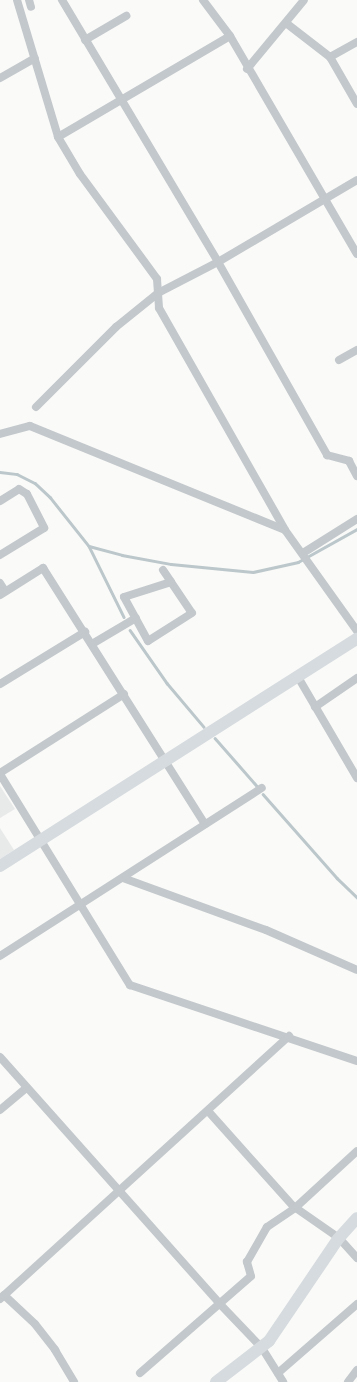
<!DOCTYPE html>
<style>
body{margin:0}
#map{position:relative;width:357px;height:1382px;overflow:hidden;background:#fafaf8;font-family:Jost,sans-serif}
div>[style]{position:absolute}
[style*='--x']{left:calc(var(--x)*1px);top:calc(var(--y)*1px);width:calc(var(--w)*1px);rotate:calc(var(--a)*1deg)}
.built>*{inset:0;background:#e8e9e9}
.stream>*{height:2.5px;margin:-1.25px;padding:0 1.25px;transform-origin:1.25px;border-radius:1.25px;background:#bbc7cb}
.street>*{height:8px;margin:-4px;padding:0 4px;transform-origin:4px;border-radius:4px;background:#c3c8cc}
.secondary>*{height:12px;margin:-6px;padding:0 6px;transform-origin:6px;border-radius:6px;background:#d6dbdf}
span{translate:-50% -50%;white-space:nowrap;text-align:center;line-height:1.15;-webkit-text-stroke:4px #fff;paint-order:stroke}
</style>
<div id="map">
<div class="built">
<div style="clip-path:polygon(0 786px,15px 809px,0 818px)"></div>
<div style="clip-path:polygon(0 828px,14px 850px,0 859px)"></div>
</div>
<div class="stream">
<div style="--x:0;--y:472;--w:17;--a:7"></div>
<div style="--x:17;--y:474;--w:20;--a:27"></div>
<div style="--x:35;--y:483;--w:21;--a:43"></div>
<div style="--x:50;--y:497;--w:63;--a:51.5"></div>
<div style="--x:89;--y:546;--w:79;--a:63.8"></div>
<div style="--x:89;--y:546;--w:34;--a:15"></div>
<div style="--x:122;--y:555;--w:50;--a:10.4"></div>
<div style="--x:171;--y:564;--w:82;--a:5.6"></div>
<div style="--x:253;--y:572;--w:46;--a:-12.5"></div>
<div style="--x:298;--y:562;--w:68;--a:-29.2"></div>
<div style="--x:130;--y:630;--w:65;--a:55.1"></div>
<div style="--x:167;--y:683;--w:57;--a:49.9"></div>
<div style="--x:215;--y:738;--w:64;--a:48.8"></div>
<div style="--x:263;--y:794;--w:112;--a:48.6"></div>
<div style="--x:337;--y:878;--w:28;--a:44"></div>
</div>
<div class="street">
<div style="--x:17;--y:0;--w:143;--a:73.3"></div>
<div style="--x:58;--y:137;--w:43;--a:59.3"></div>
<div style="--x:80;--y:174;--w:130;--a:53.7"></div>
<div style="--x:157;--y:279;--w:29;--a:86"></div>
<div style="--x:159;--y:308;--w:255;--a:60.4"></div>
<div style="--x:285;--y:530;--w:124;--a:54.5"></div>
<div style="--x:29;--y:0;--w:7;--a:74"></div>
<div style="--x:62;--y:0;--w:305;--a:59.2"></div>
<div style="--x:218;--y:262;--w:222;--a:60.5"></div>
<div style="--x:327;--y:455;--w:23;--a:15"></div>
<div style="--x:349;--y:461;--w:17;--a:62"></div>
<div style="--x:203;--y:0;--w:45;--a:53.1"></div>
<div style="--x:230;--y:36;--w:252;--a:59.8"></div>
<div style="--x:286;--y:23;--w:56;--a:37.7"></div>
<div style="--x:330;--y:57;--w:31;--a:-29"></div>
<div style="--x:85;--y:40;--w:48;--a:-30.3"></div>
<div style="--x:330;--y:57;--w:54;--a:60.1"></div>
<div style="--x:247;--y:69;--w:89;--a:-50.4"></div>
<div style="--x:0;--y:78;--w:40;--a:-29.7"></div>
<div style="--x:58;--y:137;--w:199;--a:-30.4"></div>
<div style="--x:339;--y:360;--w:21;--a:-29"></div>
<div style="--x:36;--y:407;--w:113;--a:-45"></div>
<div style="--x:116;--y:327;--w:54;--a:-39"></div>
<div style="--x:158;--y:293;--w:68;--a:-27.3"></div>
<div style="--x:218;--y:262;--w:161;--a:-30.5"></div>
<div style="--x:0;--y:434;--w:31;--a:-15"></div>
<div style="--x:30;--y:426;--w:275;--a:22.2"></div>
<div style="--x:0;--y:501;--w:22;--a:-32"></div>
<div style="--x:19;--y:489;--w:9;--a:32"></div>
<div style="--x:27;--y:494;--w:38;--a:63"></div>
<div style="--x:44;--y:528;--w:52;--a:148.5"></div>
<div style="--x:303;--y:553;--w:64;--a:-32.2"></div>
<div style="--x:163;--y:570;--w:14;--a:56"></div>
<div style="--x:171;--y:582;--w:37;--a:56"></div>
<div style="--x:192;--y:613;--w:52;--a:147.5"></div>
<div style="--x:148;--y:641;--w:50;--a:-118.6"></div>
<div style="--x:124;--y:597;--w:49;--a:-17.7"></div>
<div style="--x:0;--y:583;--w:9;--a:58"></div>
<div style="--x:0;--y:595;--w:51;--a:-32.1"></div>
<div style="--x:43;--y:568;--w:303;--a:57.7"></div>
<div style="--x:92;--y:644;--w:51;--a:-30.6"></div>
<div style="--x:298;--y:677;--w:117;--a:59.7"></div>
<div style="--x:0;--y:684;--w:100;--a:-31.5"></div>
<div style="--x:315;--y:707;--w:51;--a:-34.6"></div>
<div style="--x:0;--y:773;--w:147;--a:-32.5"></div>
<div style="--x:0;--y:774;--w:248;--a:58.4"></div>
<div style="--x:130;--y:985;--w:239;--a:18.5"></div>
<div style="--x:123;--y:878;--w:152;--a:20"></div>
<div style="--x:266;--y:930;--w:99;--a:23.7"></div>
<div style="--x:0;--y:956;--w:311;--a:-32.7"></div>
<div style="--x:0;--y:1057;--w:328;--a:48.3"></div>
<div style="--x:218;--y:1302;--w:64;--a:46.3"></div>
<div style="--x:262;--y:1348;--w:40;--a:58"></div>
<div style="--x:0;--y:1110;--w:34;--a:-40"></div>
<div style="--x:208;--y:1111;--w:127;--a:48.2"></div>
<div style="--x:293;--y:1206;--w:56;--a:34.8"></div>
<div style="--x:339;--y:1238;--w:27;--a:48"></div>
<div style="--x:4;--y:1295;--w:42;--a:43.1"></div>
<div style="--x:35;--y:1324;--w:33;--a:52"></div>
<div style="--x:55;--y:1350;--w:37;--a:59"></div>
<div style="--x:0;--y:1299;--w:391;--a:-42.3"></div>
<div style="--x:140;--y:1373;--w:147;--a:-41.1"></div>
<div style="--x:251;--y:1276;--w:15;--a:-106"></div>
<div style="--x:247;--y:1262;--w:40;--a:-60.3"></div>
<div style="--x:267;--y:1227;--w:34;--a:-34"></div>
<div style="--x:295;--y:1208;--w:84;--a:-42.6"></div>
<div style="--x:278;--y:1373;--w:105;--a:-41.1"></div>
<div style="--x:348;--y:1382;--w:15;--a:-53"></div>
</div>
<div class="secondary">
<div style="--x:0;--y:866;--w:423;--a:-32.5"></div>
<div style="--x:216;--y:1382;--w:67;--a:-37.7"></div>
<div style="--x:269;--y:1341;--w:123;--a:-55.9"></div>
<div style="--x:338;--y:1239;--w:28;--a:-48"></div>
</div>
</div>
